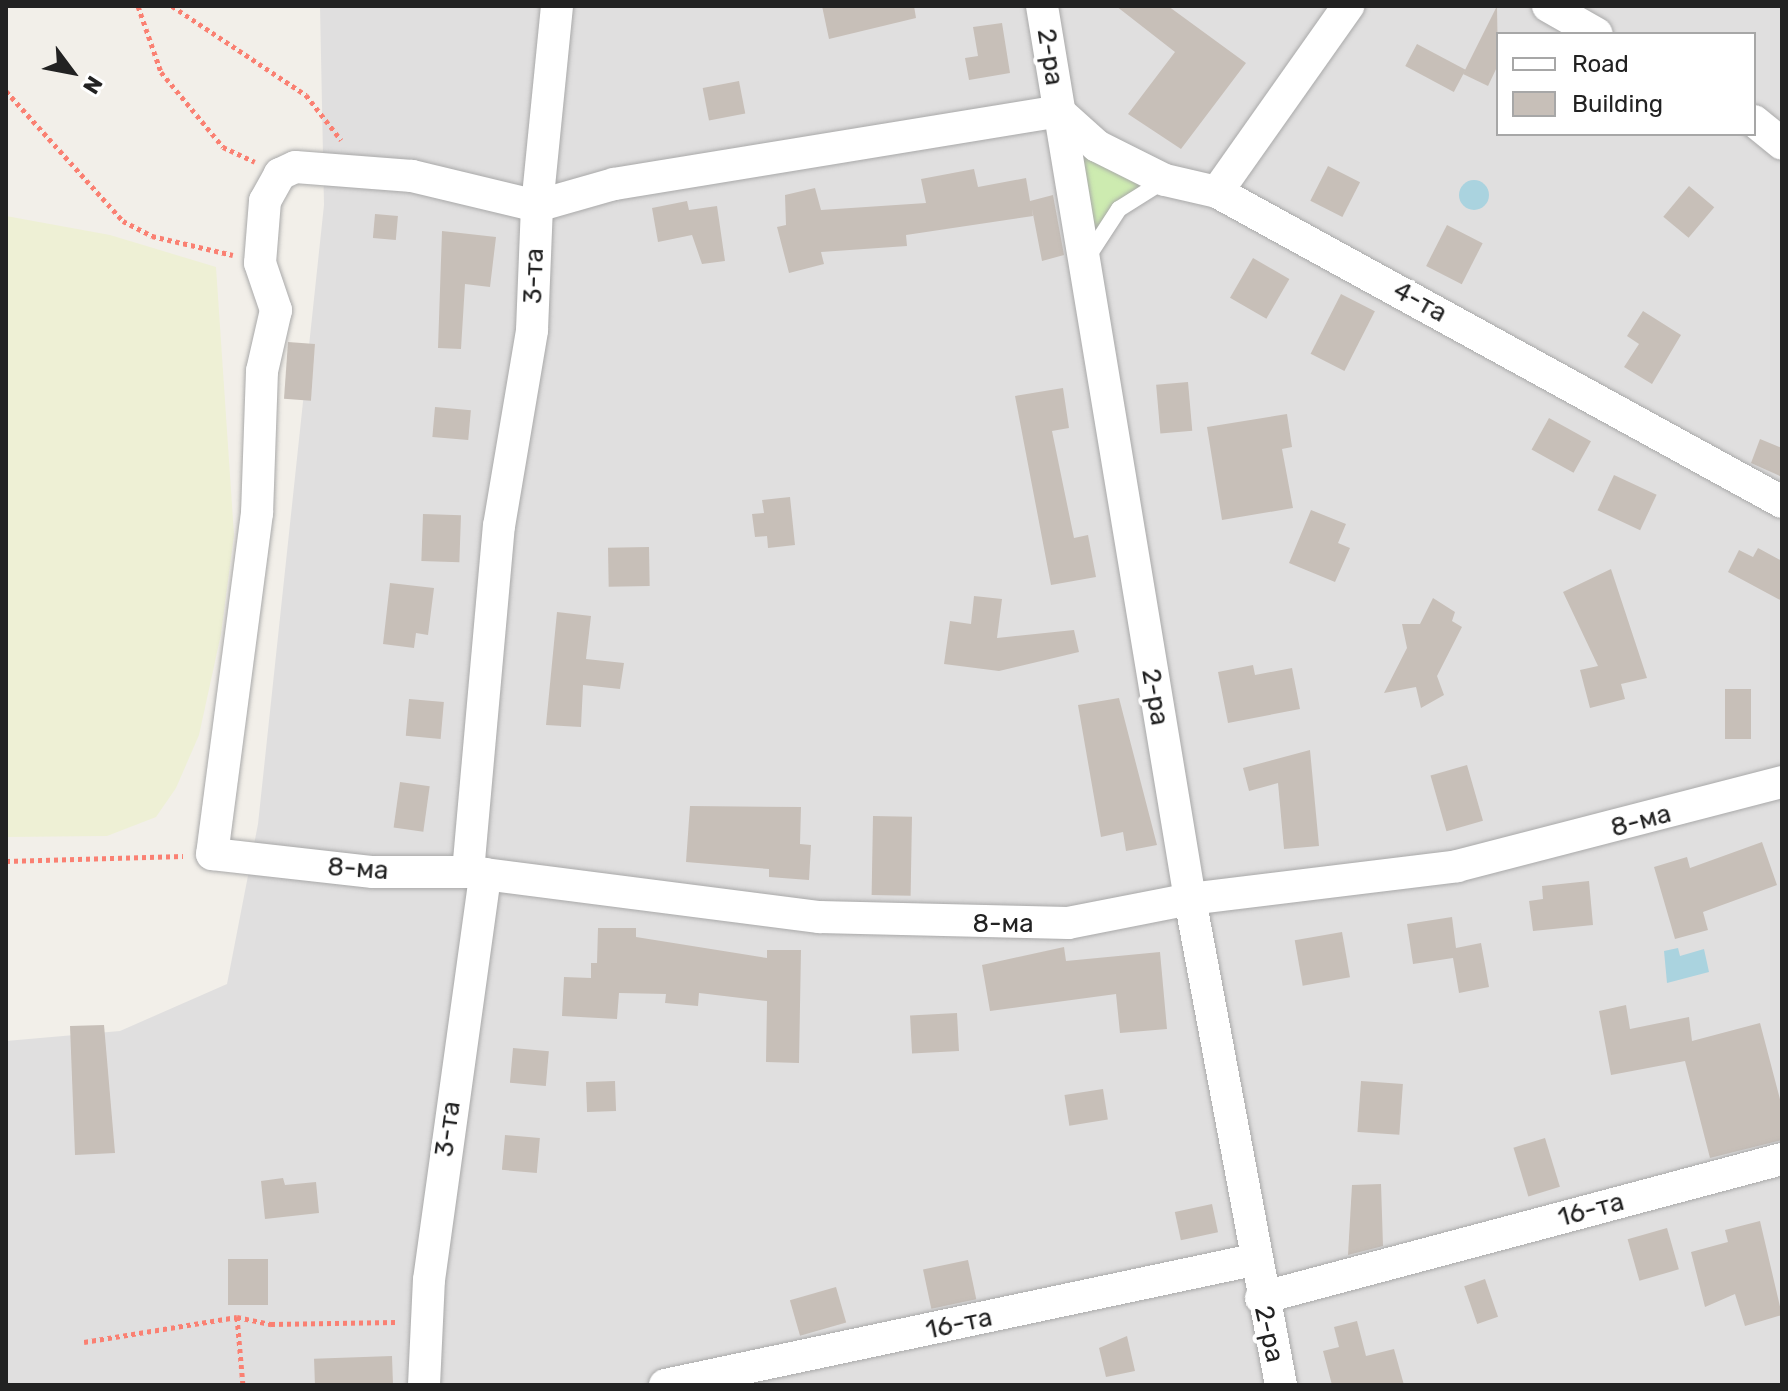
<!DOCTYPE html>
<meta charset="utf-8">
<style>
body{margin:0}
#map{position:relative;width:1788px;height:1391px;overflow:hidden;background:#f2efe9;font-family:Rubik,sans-serif}
div>[style]{position:absolute}
[style*='--x']{left:calc(var(--x)*1px);top:calc(var(--y)*1px);width:calc(var(--w)*1px);rotate:calc(var(--a)*1deg)}
.residential>*{inset:0;background:#e0dfdf}
.farmland>*{inset:0;background:#eef0d5}
.grass>*{inset:0;background:#cdebb0}
.water>*{inset:0;background:#aad3df}
.round{border-radius:50%}
.building>*{inset:0;background:#c7bfb8;transform-origin:0 0}
.path>*{height:5px;margin-top:-2.5px;transform-origin:0;background:repeating-linear-gradient(90deg,#fa8072 0 4px,transparent 0 8px)}
.roads{filter:drop-shadow(0 0 2px #a9a9a9) drop-shadow(0 0 2px #a9a9a9)}
.lane>*{height:16px;margin:-8px;padding:0 8px;transform-origin:8px;border-radius:8px;background:#fff}
.street>*{height:32px;margin:-16px;padding:0 16px;transform-origin:16px;border-radius:16px;background:#fff}
span{translate:-50% -50%;white-space:nowrap;text-align:center;line-height:1.15;-webkit-text-stroke:8px #fff;paint-order:stroke}
.street-label{font-size:26px;color:#222}
.frame{position:absolute;inset:0;border:8px solid #222;pointer-events:none}
.legend{position:absolute;left:1496px;top:32px;width:260px;height:104px;box-sizing:border-box;background:#fff;border:2px solid #a7a7a7;margin:0;padding:10px 14px;list-style:none;font-size:24px;color:#222}
.legend li{display:flex;align-items:center;gap:16px;height:40px}
.legend b{width:40px;border:2px solid #a7a7a7}
.north{position:absolute;left:32px;top:32px;width:80px;height:80px;-webkit-text-stroke:6px #fff;paint-order:stroke;rotate:122deg;font-size:22px;font-weight:700;line-height:32px;text-align:center;color:#222}
.north::after{content:'';display:block;margin:auto;width:28px;height:36px;background:#222;clip-path:polygon(50% 0,100% 100%,50% 72%,0 100%)}
</style>
<div id="map">
<div class="residential">
<div style="clip-path:polygon(evenodd,320px 6px,1782px 6px,1782px 1385px,6px 1385px,6px 1041px,120px 1031px,227px 984px,258px 824px,324px 205px,320px 6px,1498px 34px,1754px 34px,1754px 134px,1498px 134px,1498px 34px)"></div>
</div>
<div class="farmland">
<div style="clip-path:polygon(6px 216px,110px 235px,216px 267px,234px 535px,221px 634px,199px 735px,176px 788px,156px 817px,107px 836px,6px 837px)"></div>
</div>
<div class="grass">
<div style="clip-path:polygon(1059px 111px,1165px 180px,1096px 238px)"></div>
</div>
<div class="water">
<div class="round" style="left:1459px;top:180px;width:30px;height:30px"></div>
<div style="clip-path:polygon(1678px 948px,1680px 956px,1704px 949px,1709px 972px,1667px 983px,1664px 951px)"></div>
</div>
<div class="building">
<div style="clip-path:polygon(822px 6px,914px 6px,916px 18px,829px 39px)"></div>
<div style="clip-path:polygon(1116px 6px,1168px 6px,1246px 63px,1181px 149px,1128px 114px,1175px 52px)"></div>
<div style="clip-path:polygon(1497px 6px,1498px 65px,1488px 86px,1463px 74px)"></div>
<div style="clip-path:polygon(1002px 23px,1010px 73px,969px 80px,965px 58px,978px 56px,973px 27px)"></div>
<div style="left:1417px;top:44px;width:55px;height:25px;rotate:28deg"></div>
<div style="left:739px;top:81px;width:33px;height:37px;rotate:79deg"></div>
<div style="left:1328px;top:166px;width:36px;height:39px;rotate:27deg"></div>
<div style="clip-path:polygon(974px 169px,978px 187px,1026px 178px,1030px 201px,1053px 195px,1064px 255px,1042px 261px,1032px 209px,1033px 216px,906px 235px,907px 246px,821px 252px,824px 264px,789px 273px,777px 227px,786px 225px,785px 195px,815px 188px,821px 210px,926px 203px,921px 179px)"></div>
<div style="left:1689px;top:186px;width:33px;height:40px;rotate:40deg"></div>
<div style="clip-path:polygon(687px 201px,689px 210px,717px 206px,725px 261px,702px 264px,692px 235px,658px 242px,652px 208px)"></div>
<div style="left:375px;top:214px;width:23px;height:24px;rotate:5deg"></div>
<div style="left:1447px;top:225px;width:40px;height:46px;rotate:27deg"></div>
<div style="clip-path:polygon(442px 231px,496px 237px,490px 287px,465px 284px,461px 349px,438px 348px)"></div>
<div style="left:1253px;top:258px;width:42px;height:46px;rotate:30deg"></div>
<div style="left:1341px;top:294px;width:38px;height:67px;rotate:27deg"></div>
<div style="clip-path:polygon(1643px 311px,1681px 335px,1652px 384px,1624px 367px,1639px 344px,1627px 336px)"></div>
<div style="left:288px;top:342px;width:27px;height:57px;rotate:4deg"></div>
<div style="left:1188px;top:382px;width:49px;height:32px;rotate:85deg"></div>
<div style="clip-path:polygon(1063px 388px,1069px 428px,1052px 431px,1074px 538px,1088px 535px,1096px 577px,1051px 585px,1015px 396px)"></div>
<div style="left:435px;top:407px;width:36px;height:30px;rotate:5deg"></div>
<div style="clip-path:polygon(1287px 414px,1292px 447px,1282px 449px,1293px 508px,1222px 520px,1207px 427px)"></div>
<div style="left:1549px;top:418px;width:48px;height:36px;rotate:29deg"></div>
<div style="clip-path:polygon(1760px 439px,1782px 448px,1782px 477px,1751px 463px)"></div>
<div style="left:1614px;top:475px;width:47px;height:39px;rotate:25deg"></div>
<div style="clip-path:polygon(790px 497px,795px 545px,768px 548px,767px 536px,755px 537px,752px 514px,764px 513px,762px 500px)"></div>
<div style="clip-path:polygon(1311px 510px,1346px 524px,1338px 543px,1350px 548px,1335px 582px,1289px 563px)"></div>
<div style="left:423px;top:514px;width:38px;height:47px;rotate:2deg"></div>
<div style="left:649px;top:547px;width:39px;height:41px;rotate:89deg"></div>
<div style="clip-path:polygon(1758px 548px,1782px 561px,1782px 601px,1728px 572px,1739px 550px,1753px 557px)"></div>
<div style="clip-path:polygon(1611px 569px,1647px 678px,1621px 684px,1625px 699px,1590px 708px,1580px 670px,1598px 666px,1563px 592px)"></div>
<div style="clip-path:polygon(390px 583px,434px 588px,428px 635px,416px 633px,414px 648px,383px 644px)"></div>
<div style="clip-path:polygon(974px 596px,1002px 599px,997px 638px,1074px 630px,1079px 652px,999px 671px,944px 664px,950px 621px,971px 624px)"></div>
<div style="clip-path:polygon(1433px 598px,1455px 612px,1452px 621px,1462px 627px,1437px 676px,1444px 695px,1421px 708px,1416px 687px,1384px 693px,1407px 648px,1402px 624px,1420px 624px)"></div>
<div style="clip-path:polygon(557px 612px,591px 616px,586px 659px,624px 663px,620px 689px,583px 685px,581px 727px,546px 725px)"></div>
<div style="clip-path:polygon(1253px 665px,1255px 675px,1292px 668px,1300px 709px,1228px 723px,1218px 672px)"></div>
<div style="left:1751px;top:689px;width:50px;height:26px;rotate:90deg"></div>
<div style="clip-path:polygon(1119px 698px,1157px 845px,1126px 851px,1123px 832px,1101px 837px,1078px 705px)"></div>
<div style="left:409px;top:699px;width:35px;height:37px;rotate:5deg"></div>
<div style="clip-path:polygon(1310px 750px,1319px 846px,1284px 849px,1278px 783px,1249px 791px,1243px 768px)"></div>
<div style="left:1467px;top:765px;width:58px;height:38px;rotate:74deg"></div>
<div style="left:400px;top:782px;width:30px;height:46px;rotate:8deg"></div>
<div style="clip-path:polygon(690px 806px,801px 807px,800px 844px,811px 845px,809px 880px,769px 877px,769px 869px,686px 862px)"></div>
<div style="left:873px;top:816px;width:39px;height:79px;rotate:1deg"></div>
<div style="clip-path:polygon(1762px 842px,1777px 885px,1703px 912px,1708px 930px,1675px 939px,1654px 867px,1687px 857px,1690px 868px)"></div>
<div style="clip-path:polygon(1589px 881px,1593px 925px,1533px 931px,1529px 901px,1543px 899px,1542px 886px)"></div>
<div style="clip-path:polygon(1452px 917px,1456px 948px,1481px 943px,1489px 987px,1459px 993px,1453px 958px,1413px 964px,1407px 924px)"></div>
<div style="clip-path:polygon(598px 928px,636px 928px,636px 937px,767px 958px,767px 950px,801px 950px,799px 1063px,766px 1062px,767px 1001px,699px 993px,698px 1006px,665px 1003px,666px 994px,619px 993px,617px 1019px,562px 1016px,564px 977px,591px 978px,591px 963px,597px 963px)"></div>
<div style="left:1342px;top:932px;width:46px;height:48px;rotate:80deg"></div>
<div style="clip-path:polygon(1064px 947px,1066px 961px,1160px 952px,1167px 1029px,1120px 1033px,1116px 994px,990px 1011px,982px 965px)"></div>
<div style="clip-path:polygon(1626px 1005px,1630px 1029px,1689px 1017px,1692px 1041px,1760px 1023px,1782px 1107px,1782px 1140px,1710px 1158px,1685px 1061px,1611px 1075px,1599px 1011px)"></div>
<div style="left:957px;top:1013px;width:38px;height:47px;rotate:87deg"></div>
<div style="clip-path:polygon(104px 1025px,115px 1153px,75px 1155px,70px 1026px)"></div>
<div style="left:513px;top:1048px;width:36px;height:35px;rotate:5deg"></div>
<div style="left:615px;top:1081px;width:30px;height:29px;rotate:88deg"></div>
<div style="left:1361px;top:1081px;width:42px;height:51px;rotate:4deg"></div>
<div style="left:1103px;top:1089px;width:31px;height:39px;rotate:81deg"></div>
<div style="left:505px;top:1135px;width:35px;height:35px;rotate:5deg"></div>
<div style="left:1545px;top:1138px;width:51px;height:33px;rotate:73deg"></div>
<div style="clip-path:polygon(283px 1178px,285px 1185px,316px 1182px,319px 1213px,265px 1219px,261px 1181px)"></div>
<div style="clip-path:polygon(1381px 1184px,1383px 1246px,1348px 1255px,1352px 1185px)"></div>
<div style="left:1212px;top:1204px;width:29px;height:38px;rotate:78deg"></div>
<div style="clip-path:polygon(1760px 1221px,1782px 1315px,1745px 1326px,1735px 1294px,1705px 1307px,1691px 1252px,1728px 1242px,1725px 1230px)"></div>
<div style="left:1667px;top:1228px;width:43px;height:41px;rotate:74deg"></div>
<div style="left:228px;top:1259px;width:40px;height:46px"></div>
<div style="left:968px;top:1260px;width:40px;height:46px;rotate:78deg"></div>
<div style="left:1485px;top:1279px;width:40px;height:22px;rotate:71deg"></div>
<div style="left:836px;top:1287px;width:37px;height:48px;rotate:74deg"></div>
<div style="clip-path:polygon(1357px 1321px,1366px 1356px,1394px 1349px,1404px 1385px,1332px 1385px,1323px 1351px,1339px 1347px,1334px 1327px)"></div>
<div style="clip-path:polygon(1127px 1336px,1135px 1371px,1106px 1377px,1099px 1348px)"></div>
<div style="left:392px;top:1356px;width:29px;height:78px;rotate:88deg"></div>
</div>
<div class="path">
<div style="--x:138;--y:6;--w:70;--a:70.8"></div>
<div style="--x:161;--y:72;--w:97;--a:50.4"></div>
<div style="--x:223;--y:147;--w:35;--a:25"></div>
<div style="--x:172;--y:6;--w:161;--a:33.6"></div>
<div style="--x:306;--y:95;--w:57;--a:52.1"></div>
<div style="--x:6;--y:91;--w:175;--a:48"></div>
<div style="--x:123;--y:221;--w:33;--a:27"></div>
<div style="--x:152;--y:236;--w:83;--a:13.2"></div>
<div style="--x:6;--y:861;--w:177;--a:-1.6"></div>
<div style="--x:237;--y:1317;--w:68;--a:85"></div>
<div style="--x:84;--y:1342;--w:155;--a:-9.3"></div>
<div style="--x:237;--y:1317;--w:35;--a:12"></div>
<div style="--x:271;--y:1324;--w:125;--a:-0.9"></div>
</div>
<div class="roads">
<div class="lane">
<div style="--x:1089;--y:255;--w:55;--a:-56.9"></div>
<div style="--x:1119;--y:209;--w:54;--a:-32.2"></div>
</div>
<div class="street">
<div style="--x:557;--y:6;--w:201;--a:95.7"></div>
<div style="--x:537;--y:206;--w:129;--a:-166.5"></div>
<div style="--x:412;--y:176;--w:117;--a:-175.6"></div>
<div style="--x:295;--y:167;--w:17;--a:155"></div>
<div style="--x:280;--y:174;--w:31;--a:119"></div>
<div style="--x:265;--y:201;--w:62;--a:94.6"></div>
<div style="--x:260;--y:263;--w:50;--a:71.2"></div>
<div style="--x:276;--y:310;--w:63;--a:102.9"></div>
<div style="--x:262;--y:371;--w:142;--a:92"></div>
<div style="--x:257;--y:513;--w:344;--a:97.5"></div>
<div style="--x:212;--y:854;--w:162;--a:6.4"></div>
<div style="--x:373;--y:872;--w:95;--a:0"></div>
<div style="--x:468;--y:872;--w:354;--a:7.3"></div>
<div style="--x:819;--y:917;--w:249;--a:1.4"></div>
<div style="--x:1068;--y:923;--w:124;--a:-11.1"></div>
<div style="--x:1190;--y:899;--w:269;--a:-7"></div>
<div style="--x:1457;--y:866;--w:336;--a:-14.5"></div>
<div style="--x:1042;--y:6;--w:905;--a:80.59"></div>
<div style="--x:1190;--y:899;--w:494;--a:79.4"></div>
<div style="--x:1548;--y:6;--w:56;--a:29.7"></div>
<div style="--x:1058;--y:111;--w:52;--a:41.9"></div>
<div style="--x:1097;--y:146;--w:76;--a:26.6"></div>
<div style="--x:1165;--y:180;--w:53;--a:13"></div>
<div style="--x:1217;--y:192;--w:644;--a:28.75"></div>
<div style="--x:1754;--y:121;--w:36;--a:39"></div>
<div style="--x:1217;--y:192;--w:228;--a:-54.8"></div>
<div style="--x:468;--y:872;--w:347;--a:-84.9"></div>
<div style="--x:499;--y:526;--w:199;--a:-80.4"></div>
<div style="--x:532;--y:330;--w:124;--a:-87.7"></div>
<div style="--x:537;--y:206;--w:80;--a:-15.9"></div>
<div style="--x:614;--y:184;--w:450;--a:-9.3"></div>
<div style="--x:1261;--y:1298;--w:539;--a:-14.94"></div>
<div style="--x:424;--y:1385;--w:105;--a:-87.3"></div>
<div style="--x:429;--y:1280;--w:410;--a:-82.1"></div>
<div style="--x:665;--y:1385;--w:601;--a:-12"></div>
</div>
</div>
<div class="street-label">
<span style="left:1050px;top:57px;rotate:81deg">2-ра</span>
<span style="left:534px;top:276px;rotate:-88deg">3-та</span>
<span style="left:1420px;top:302px;rotate:29deg">4-та</span>
<span style="left:1155px;top:697px;rotate:80deg">2-ра</span>
<span style="left:1641px;top:821px;rotate:-15deg">8-ма</span>
<span style="left:358px;top:869px;rotate:4deg">8-ма</span>
<span style="left:1003px;top:924px">8-ма</span>
<span style="left:448px;top:1129px;rotate:-82deg">3-та</span>
<span style="left:1591px;top:1210px;rotate:-15deg">16-та</span>
<span style="left:959px;top:1324px;rotate:-12deg">16-та</span>
<span style="left:1269px;top:1334px;rotate:77deg">2-ра</span>
</div>
<div class="frame"></div>
<ul class="legend">
<li><b style="height:10px;background:#fff"></b>Road</li>
<li><b style="height:22px;background:#c7bfb8"></b>Building</li>
</ul>
<div class="north">N</div>
</div>
